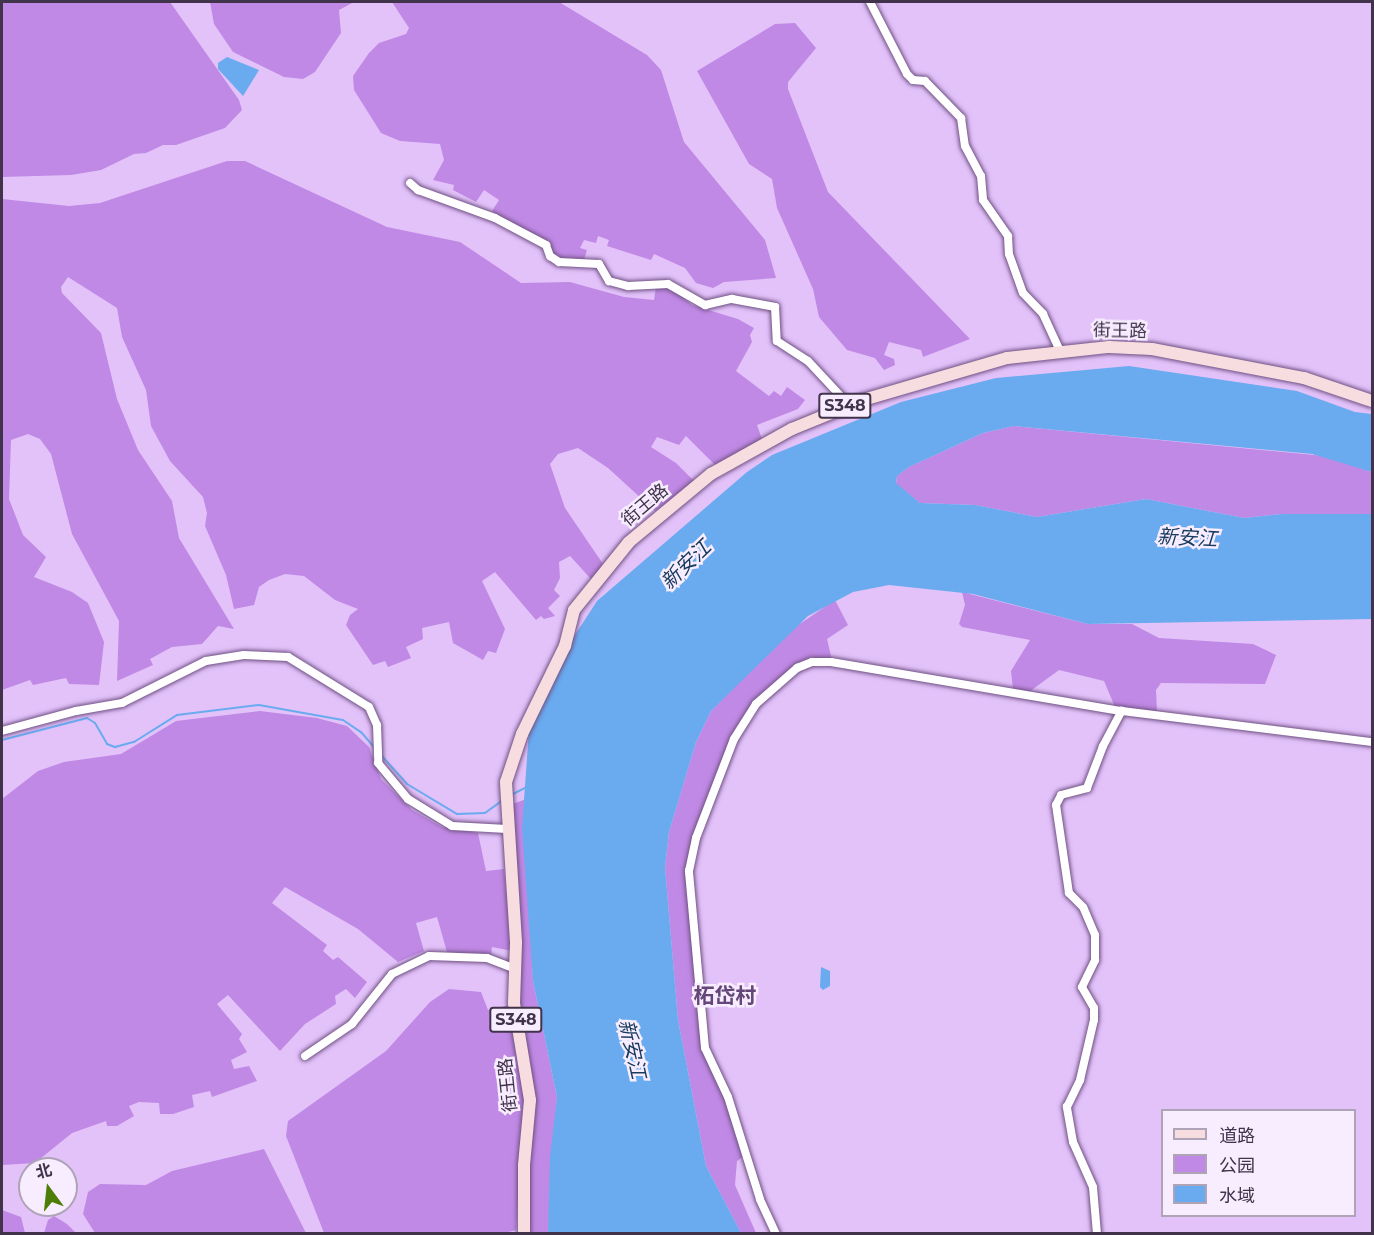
<!DOCTYPE html>
<meta charset="utf-8">
<style>
body{margin:0}
#map{position:relative;width:1374px;height:1235px;overflow:hidden;background:#e3c2fa;font-family:Montserrat,"Noto Sans SC",sans-serif}
div>[style]{position:absolute}
[style*='--x']{left:calc(var(--x)*1px);top:calc(var(--y)*1px);width:calc(var(--w)*1px);rotate:calc(var(--a)*1deg)}
.green>*{inset:0;background:#c089e5}
.water>*{inset:0;background:#6aabf0}
.stream>*{height:2px;margin:-1px;padding:0 1px;transform-origin:1px;border-radius:1px;background:#6aabf0}
.roads{filter:drop-shadow(0 0 2px #6f5183) drop-shadow(0 0 2px #6f5183)}
.street>*{height:8px;margin:-4px;padding:0 4px;transform-origin:4px;border-radius:4px;background:#fff}
.primary>*{height:12px;margin:-6px;padding:0 6px;transform-origin:6px;border-radius:6px;background:#f8dde0}
span{translate:-50% -50%;white-space:nowrap;text-align:center;line-height:1.15;-webkit-text-stroke:5px #f7edff;paint-order:stroke}
.shield-label span{padding:2px 4px;background:#f7edff;border:2px solid;border-radius:4px;-webkit-text-stroke-width:0}
.shield-label{font-size:16px;color:#40334a;font-weight:700}
.street-label{font-size:18px;color:#40334a}
.water-label{font-size:20px;color:#173a5c;font-style:italic}
.quarter-label{font-size:21px;color:#644778;font-weight:700}
.frame{position:absolute;inset:0;border:3px solid #40334a;pointer-events:none}
.legend{position:absolute;left:1161px;top:1109px;width:195px;height:108px;box-sizing:border-box;background:#f7edff;border:2px solid #aea3b7;margin:0;padding:8px 10px;list-style:none;font-size:18px;color:#40334a}
.legend li{display:flex;align-items:center;gap:12px;height:30px}
.legend b{width:30px;border:2px solid #aea3b7}
.north{position:absolute;left:18px;top:1157px;width:60px;height:60px;box-sizing:border-box;background:#f7edff;border:2px solid #aea3b7;border-radius:50%;rotate:345deg;font-size:16px;font-weight:700;line-height:24px;text-align:center;color:#40334a}
.north::after{content:'';display:block;margin:auto;width:21px;height:27px;background:#4e7d05;clip-path:polygon(50% 0,100% 100%,50% 72%,0 100%)}
</style>
<div id="map">
<div class="green">
<div style="clip-path:polygon(2px 2px,170px 2px,239px 100px,242px 110px,225px 128px,176px 145px,163px 145px,146px 153px,134px 154px,101px 170px,71px 175px,2px 177px)"></div>
<div style="clip-path:polygon(210px 2px,354px 2px,339px 10px,341px 33px,315px 72px,303px 79px,284px 77px,233px 52px,214px 24px)"></div>
<div style="clip-path:polygon(392px 2px,559px 2px,647px 55px,661px 70px,684px 142px,765px 240px,776px 278px,724px 282px,713px 288px,696px 283px,685px 268px,654px 254px,651px 260px,607px 246px,609px 240px,598px 236px,596px 243px,584px 240px,580px 248px,587px 250px,584px 260px,556px 259px,547px 244px,520px 232px,492px 211px,499px 200px,484px 190px,476px 202px,453px 190px,454px 185px,433px 180px,444px 160px,440px 144px,400px 141px,381px 133px,354px 90px,353px 76px,369px 53px,379px 43px,406px 34px,409px 28px)"></div>
<div style="clip-path:polygon(795px 23px,816px 48px,788px 82px,788px 89px,828px 192px,970px 339px,923px 357px,921px 350px,889px 342px,884px 355px,894px 359px,895px 365px,884px 370px,875px 358px,847px 350px,819px 317px,813px 289px,777px 208px,772px 179px,749px 164px,697px 71px,775px 24px)"></div>
<div style="clip-path:polygon(227px 161px,245px 161px,387px 227px,460px 242px,521px 283px,570px 282px,624px 297px,654px 300px,656px 287px,668px 286px,692px 305px,738px 319px,754px 328px,750px 335px,752px 342px,736px 371px,769px 396px,774px 391px,781px 396px,787px 387px,805px 400px,798px 409px,757px 425px,762px 439px,716px 466px,686px 436px,679px 445px,657px 437px,651px 447px,676px 463px,695px 482px,655px 511px,608px 468px,578px 448px,558px 454px,550px 464px,565px 508px,603px 564px,591px 579px,570px 556px,559px 562px,560px 578px,554px 590px,560px 596px,548px 608px,555px 616px,544px 619px,541px 616px,536px 620px,495px 572px,482px 581px,505px 629px,496px 653px,488px 651px,483px 660px,453px 643px,449px 622px,422px 628px,423px 639px,406px 647px,411px 658px,388px 667px,385px 661px,373px 665px,346px 625px,350px 615px,358px 609px,335px 600px,304px 576px,285px 574px,269px 580px,259px 587px,254px 605px,234px 609px,226px 575px,205px 526px,207px 513px,203px 497px,170px 461px,151px 426px,146px 390px,122px 337px,117px 308px,68px 277px,61px 287px,62px 293px,101px 333px,117px 399px,138px 450px,172px 501px,179px 538px,234px 629px,218px 626px,202px 644px,172px 647px,150px 659px,153px 665px,117px 681px,119px 621px,72px 534px,51px 454px,40px 439px,28px 434px,11px 440px,9px 499px,23px 535px,46px 557px,34px 577px,72px 592px,88px 603px,104px 642px,99px 685px,69px 684px,66px 678px,33px 685px,30px 680px,2px 690px,2px 199px,69px 206px,100px 203px)"></div>
<div style="clip-path:polygon(1014px 426px,1325px 456px,1372px 472px,1372px 514px,1282px 514px,1244px 518px,1146px 499px,1037px 517px,975px 505px,920px 503px,896px 484px,897px 476px,909px 467px,983px 433px)"></div>
<div style="clip-path:polygon(962px 592px,1088px 624px,1132px 624px,1159px 638px,1253px 644px,1276px 655px,1265px 684px,1161px 683px,1156px 690px,1157px 712px,1115px 707px,1104px 681px,1059px 670px,1029px 692px,1013px 689px,1011px 671px,1030px 640px,962px 627px,959px 624px,965px 605px)"></div>
<div style="clip-path:polygon(835px 600px,848px 625px,827px 639px,832px 660px,798px 664px,732px 735px,691px 847px,701px 1041px,725px 1093px,744px 1156px,737px 1161px,735px 1185px,756px 1233px,741px 1233px,706px 1166px,678px 1020px,665px 867px,669px 832px,696px 742px,711px 711px,788px 632px)"></div>
<div style="clip-path:polygon(260px 711px,317px 718px,347px 726px,369px 747px,381px 779px,412px 810px,442px 827px,478px 833px,486px 871px,504px 869px,512px 951px,492px 947px,491px 955px,486px 955px,447px 952px,437px 917px,416px 923px,424px 951px,398px 962px,358px 929px,285px 887px,272px 903px,327px 945px,323px 951px,333px 960px,338px 957px,367px 982px,355px 998px,346px 989px,335px 996px,336px 1004px,305px 1024px,280px 1051px,228px 995px,217px 1004px,242px 1034px,239px 1039px,247px 1052px,231px 1060px,234px 1069px,249px 1066px,257px 1081px,212px 1097px,210px 1091px,192px 1095px,194px 1107px,173px 1114px,160px 1114px,159px 1103px,139px 1102px,129px 1106px,134px 1116px,117px 1126px,107px 1126px,106px 1121px,72px 1133px,35px 1163px,2px 1165px,2px 799px,38px 771px,64px 762px,121px 754px,176px 721px)"></div>
<div style="clip-path:polygon(526px 799px,533px 981px,557px 1097px,548px 1233px,527px 1233px,528px 1155px,510px 805px)"></div>
<div style="clip-path:polygon(449px 989px,481px 992px,488px 1010px,510px 1005px,525px 1087px,516px 1230px,501px 1234px,324px 1233px,286px 1136px,288px 1121px,386px 1051px,430px 1002px)"></div>
<div style="clip-path:polygon(264px 1149px,306px 1233px,95px 1233px,83px 1214px,88px 1192px,100px 1184px,146px 1185px,172px 1171px)"></div>
<div style="clip-path:polygon(2px 1210px,21px 1217px,25px 1233px,2px 1233px)"></div>
<div style="clip-path:polygon(54px 1216px,67px 1224px,76px 1233px,44px 1233px,48px 1220px)"></div>
</div>
<div class="water">
<div style="clip-path:polygon(227px 57px,259px 70px,243px 96px,218px 69px,218px 63px)"></div>
<div style="clip-path:polygon(1129px 366px,1297px 391px,1355px 412px,1372px 414px,1372px 472px,1312px 454px,1014px 426px,983px 433px,909px 467px,897px 476px,896px 483px,920px 503px,975px 505px,1037px 517px,1146px 499px,1244px 518px,1282px 514px,1372px 514px,1372px 619px,1088px 624px,973px 594px,889px 585px,853px 592px,808px 616px,711px 711px,696px 742px,669px 832px,665px 867px,678px 1020px,706px 1166px,741px 1233px,548px 1233px,550px 1157px,557px 1097px,533px 981px,522px 828px,529px 730px,575px 635px,597px 601px,747px 472px,772px 455px,901px 402px,996px 378px)"></div>
<div style="clip-path:polygon(821px 967px,830px 971px,830px 986px,823px 990px,820px 987px)"></div>
</div>
<div class="stream">
<div style="--x:2;--y:740;--w:88;--a:-14.5"></div>
<div style="--x:87;--y:718;--w:9;--a:32"></div>
<div style="--x:95;--y:723;--w:24;--a:60"></div>
<div style="--x:107;--y:744;--w:9;--a:21"></div>
<div style="--x:115;--y:747;--w:20;--a:-15"></div>
<div style="--x:134;--y:742;--w:51;--a:-32.1"></div>
<div style="--x:177;--y:715;--w:83;--a:-7"></div>
<div style="--x:259;--y:705;--w:85;--a:10.1"></div>
<div style="--x:343;--y:720;--w:22;--a:34"></div>
<div style="--x:361;--y:732;--w:21;--a:49"></div>
<div style="--x:381;--y:755;--w:39;--a:48"></div>
<div style="--x:407;--y:784;--w:58;--a:31"></div>
<div style="--x:457;--y:814;--w:28;--a:-2"></div>
<div style="--x:485;--y:813;--w:22;--a:-36"></div>
<div style="--x:513;--y:794;--w:18;--a:-27"></div>
</div>
<div class="roads">
<div class="street">
<div style="--x:870;--y:2;--w:81;--a:62.8"></div>
<div style="--x:907;--y:74;--w:8;--a:45"></div>
<div style="--x:913;--y:80;--w:12;--a:5"></div>
<div style="--x:925;--y:81;--w:52;--a:45.8"></div>
<div style="--x:961;--y:118;--w:28;--a:82"></div>
<div style="--x:965;--y:146;--w:34;--a:62"></div>
<div style="--x:981;--y:176;--w:24;--a:85"></div>
<div style="--x:983;--y:200;--w:44;--a:55.2"></div>
<div style="--x:1008;--y:236;--w:18;--a:87"></div>
<div style="--x:1009;--y:254;--w:41;--a:70.3"></div>
<div style="--x:1023;--y:293;--w:29;--a:46"></div>
<div style="--x:1043;--y:314;--w:41;--a:65.3"></div>
<div style="--x:410;--y:183;--w:11;--a:41"></div>
<div style="--x:418;--y:190;--w:82;--a:20"></div>
<div style="--x:495;--y:218;--w:58;--a:27.9"></div>
<div style="--x:546;--y:245;--w:12;--a:70"></div>
<div style="--x:550;--y:256;--w:11;--a:34"></div>
<div style="--x:559;--y:262;--w:40;--a:2.9"></div>
<div style="--x:599;--y:264;--w:20;--a:60"></div>
<div style="--x:609;--y:281;--w:20;--a:15"></div>
<div style="--x:628;--y:286;--w:40;--a:-2.9"></div>
<div style="--x:668;--y:284;--w:43;--a:29.6"></div>
<div style="--x:705;--y:305;--w:28;--a:-13"></div>
<div style="--x:732;--y:299;--w:44;--a:10.5"></div>
<div style="--x:775;--y:307;--w:34;--a:87"></div>
<div style="--x:777;--y:341;--w:37;--a:33"></div>
<div style="--x:808;--y:361;--w:60;--a:47"></div>
<div style="--x:2;--y:731;--w:77;--a:-15.1"></div>
<div style="--x:76;--y:711;--w:47;--a:-9.9"></div>
<div style="--x:122;--y:703;--w:94;--a:-26.6"></div>
<div style="--x:206;--y:661;--w:38;--a:-9"></div>
<div style="--x:244;--y:655;--w:44;--a:2.6"></div>
<div style="--x:288;--y:657;--w:95;--a:31.7"></div>
<div style="--x:369;--y:707;--w:20;--a:66"></div>
<div style="--x:377;--y:725;--w:38;--a:88"></div>
<div style="--x:378;--y:763;--w:47;--a:50.2"></div>
<div style="--x:408;--y:799;--w:52;--a:31.5"></div>
<div style="--x:452;--y:826;--w:55;--a:3.1"></div>
<div style="--x:305;--y:1056;--w:57;--a:-34.2"></div>
<div style="--x:352;--y:1024;--w:64;--a:-51.3"></div>
<div style="--x:392;--y:974;--w:41;--a:-25.9"></div>
<div style="--x:429;--y:956;--w:58;--a:2"></div>
<div style="--x:487;--y:958;--w:30;--a:21"></div>
<div style="--x:776;--y:1234;--w:38;--a:-115"></div>
<div style="--x:760;--y:1199;--w:107;--a:-107.4"></div>
<div style="--x:728;--y:1097;--w:54;--a:-115.1"></div>
<div style="--x:705;--y:1048;--w:178;--a:-95.2"></div>
<div style="--x:689;--y:871;--w:34;--a:-78"></div>
<div style="--x:696;--y:838;--w:106;--a:-69"></div>
<div style="--x:734;--y:739;--w:41;--a:-57.8"></div>
<div style="--x:756;--y:704;--w:55;--a:-41.3"></div>
<div style="--x:797;--y:668;--w:16;--a:-22"></div>
<div style="--x:812;--y:662;--w:19;--a:0"></div>
<div style="--x:831;--y:662;--w:295;--a:9.6"></div>
<div style="--x:1122;--y:711;--w:252;--a:7.1"></div>
<div style="--x:1097;--y:1234;--w:47;--a:-94.9"></div>
<div style="--x:1093;--y:1187;--w:49;--a:-114"></div>
<div style="--x:1073;--y:1142;--w:36;--a:-100"></div>
<div style="--x:1067;--y:1107;--w:30;--a:-64"></div>
<div style="--x:1080;--y:1080;--w:62;--a:-76.9"></div>
<div style="--x:1094;--y:1020;--w:12;--a:-90"></div>
<div style="--x:1094;--y:1008;--w:24;--a:-120"></div>
<div style="--x:1082;--y:987;--w:30;--a:-64"></div>
<div style="--x:1095;--y:960;--w:25;--a:-90"></div>
<div style="--x:1095;--y:935;--w:30;--a:-113"></div>
<div style="--x:1083;--y:907;--w:20;--a:-135"></div>
<div style="--x:1069;--y:893;--w:89;--a:-98.4"></div>
<div style="--x:1056;--y:805;--w:11;--a:-63"></div>
<div style="--x:1061;--y:795;--w:27;--a:-15"></div>
<div style="--x:1087;--y:788;--w:45;--a:-69.1"></div>
<div style="--x:1103;--y:746;--w:40;--a:-62"></div>
</div>
<div class="primary">
<div style="--x:524;--y:1234;--w:69;--a:-90"></div>
<div style="--x:524;--y:1165;--w:65;--a:-84.7"></div>
<div style="--x:530;--y:1100;--w:98;--a:-99.4"></div>
<div style="--x:514;--y:1003;--w:61;--a:-88.1"></div>
<div style="--x:516;--y:942;--w:160;--a:-93.6"></div>
<div style="--x:506;--y:782;--w:51;--a:-71.6"></div>
<div style="--x:522;--y:734;--w:98;--a:-64"></div>
<div style="--x:565;--y:646;--w:37;--a:-76"></div>
<div style="--x:574;--y:610;--w:87;--a:-51"></div>
<div style="--x:629;--y:542;--w:107;--a:-39.7"></div>
<div style="--x:711;--y:474;--w:93;--a:-29.1"></div>
<div style="--x:792;--y:429;--w:77;--a:-22.2"></div>
<div style="--x:863;--y:400;--w:150;--a:-16.3"></div>
<div style="--x:1007;--y:358;--w:103;--a:-6.2"></div>
<div style="--x:1109;--y:347;--w:43;--a:2.7"></div>
<div style="--x:1152;--y:349;--w:155;--a:10.8"></div>
<div style="--x:1304;--y:378;--w:72;--a:18.7"></div>
</div>
</div>
<div class="shield-label">
<span style="left:845px;top:406px">S348</span>
<span style="left:516px;top:1020px">S348</span>
</div>
<div class="street-label">
<span style="left:1120px;top:331px;rotate:1deg">街王路</span>
<span style="left:645px;top:505px;rotate:-40deg">街王路</span>
<span style="left:508px;top:1085px;rotate:-96deg">街王路</span>
</div>
<div class="water-label">
<span style="left:1187px;top:538px;rotate:3deg">新安江</span>
<span style="left:686px;top:565px;rotate:-44deg">新安江</span>
<span style="left:632px;top:1049px;rotate:77deg">新安江</span>
</div>
<div class="quarter-label">
<span style="left:725px;top:996px">柘岱村</span>
</div>
<div class="frame"></div>
<ul class="legend">
<li><b style="height:8px;background:#f8dde0"></b>道路</li>
<li><b style="height:16px;background:#c089e5"></b>公园</li>
<li><b style="height:16px;background:#6aabf0"></b>水域</li>
</ul>
<div class="north">北</div>
</div>
